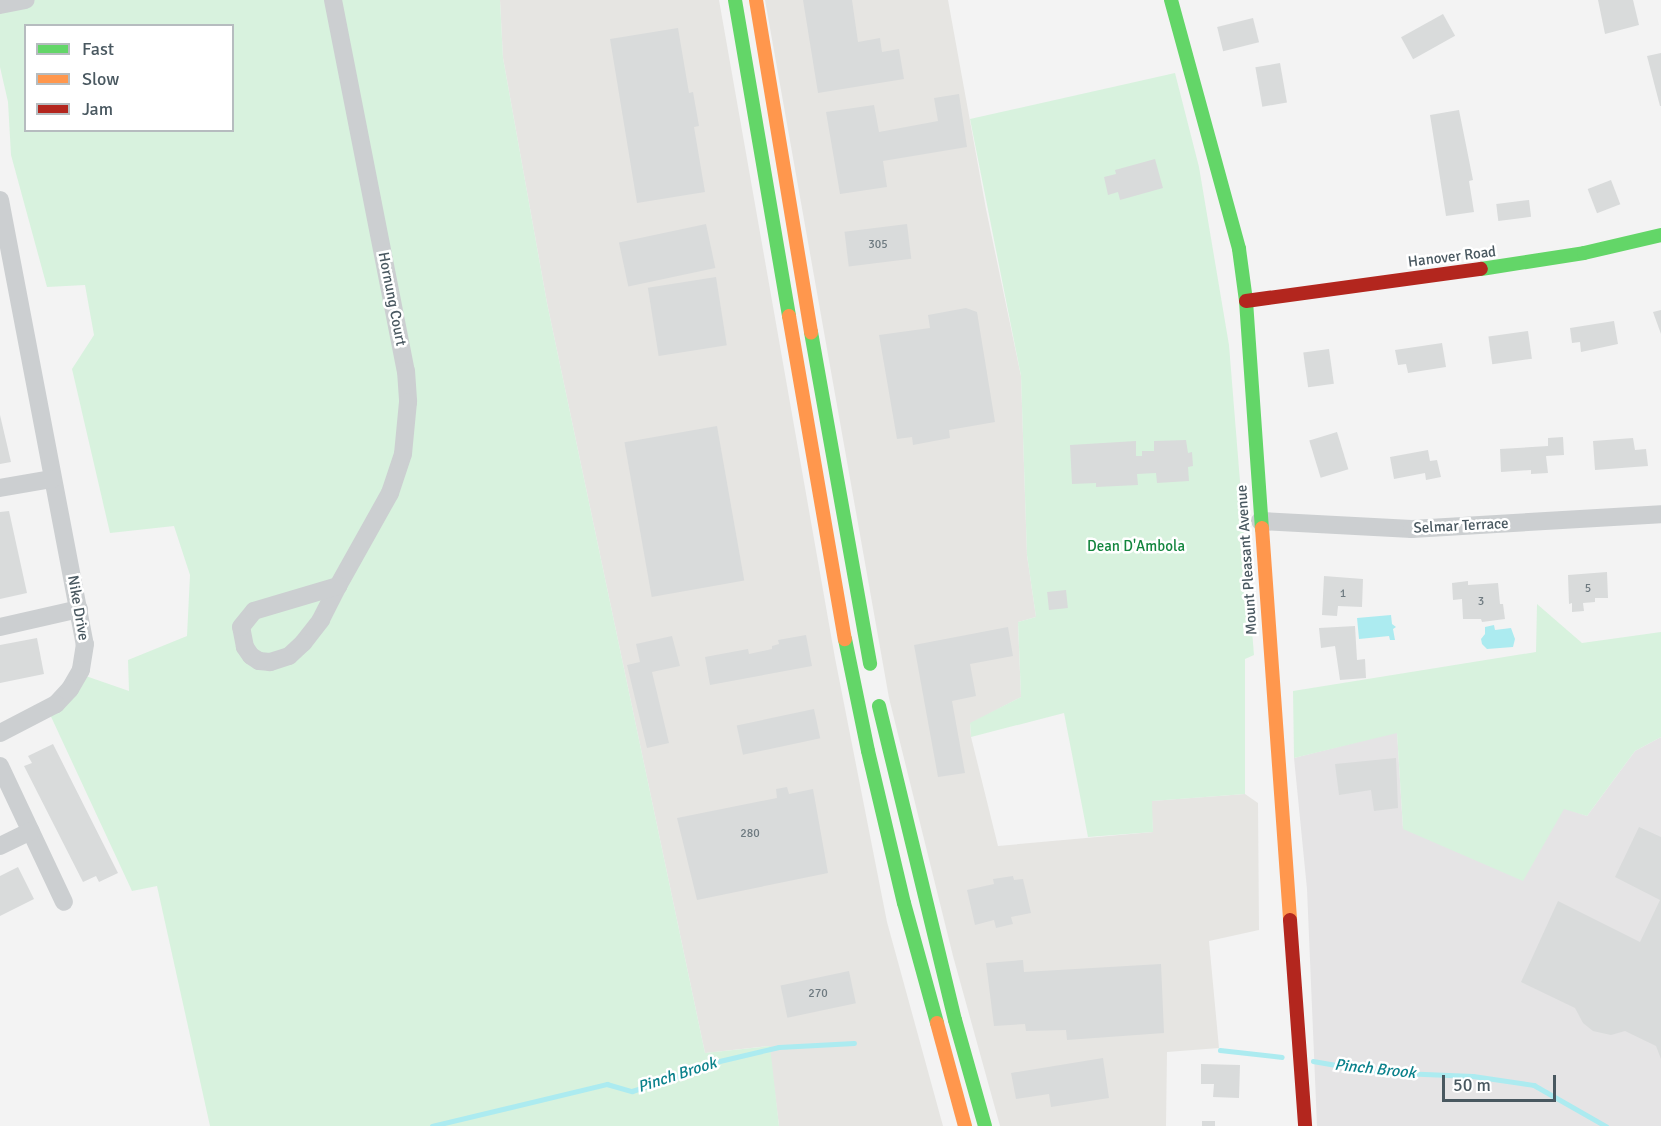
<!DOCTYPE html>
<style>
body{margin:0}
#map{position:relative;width:1661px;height:1126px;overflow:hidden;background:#f3f3f3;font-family:Signika,sans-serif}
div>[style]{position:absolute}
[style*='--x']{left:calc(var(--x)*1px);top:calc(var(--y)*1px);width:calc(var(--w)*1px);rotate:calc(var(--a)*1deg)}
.commercial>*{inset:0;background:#e6e5e2}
.education>*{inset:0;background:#e5e4e5}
.green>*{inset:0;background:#d8f2de}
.water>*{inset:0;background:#acebf0}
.stream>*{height:4.5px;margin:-2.25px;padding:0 2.25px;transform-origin:2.25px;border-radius:2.25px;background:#acebf0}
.building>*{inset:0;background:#d9dbdb;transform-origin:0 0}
.street>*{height:18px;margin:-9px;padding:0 9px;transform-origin:9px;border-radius:9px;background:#cccfd1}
.fast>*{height:14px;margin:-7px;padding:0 7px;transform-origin:7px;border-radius:7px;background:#63d668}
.slow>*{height:14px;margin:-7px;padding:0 7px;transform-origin:7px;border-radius:7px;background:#ff974d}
.jam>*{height:14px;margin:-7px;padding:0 7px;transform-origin:7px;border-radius:7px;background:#b3261e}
span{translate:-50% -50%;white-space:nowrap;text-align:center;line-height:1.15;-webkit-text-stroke:5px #fff;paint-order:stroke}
.number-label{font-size:12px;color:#6e7a80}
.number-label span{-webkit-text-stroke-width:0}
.street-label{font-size:15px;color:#495860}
.park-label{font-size:15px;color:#15863f}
.water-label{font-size:16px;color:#0a818b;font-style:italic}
.legend{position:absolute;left:24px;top:24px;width:210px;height:108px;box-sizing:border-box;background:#fff;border:2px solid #b6bcbf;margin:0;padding:8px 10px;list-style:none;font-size:18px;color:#495860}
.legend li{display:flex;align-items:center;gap:12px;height:30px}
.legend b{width:30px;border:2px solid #b6bcbf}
.scale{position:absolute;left:1442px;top:1075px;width:114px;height:27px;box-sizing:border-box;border:3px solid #495860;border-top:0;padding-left:8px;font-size:18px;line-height:21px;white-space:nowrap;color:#495860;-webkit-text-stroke:4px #fff;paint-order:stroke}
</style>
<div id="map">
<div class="commercial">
<div style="clip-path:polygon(500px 0,719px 0,835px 658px,887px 922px,943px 1126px,779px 1126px,769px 1046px,705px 1053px,547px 303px,503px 58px)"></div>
<div style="clip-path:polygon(765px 0,948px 0,986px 209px,1021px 376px,1027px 555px,1036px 617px,1018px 622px,1021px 697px,970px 724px,971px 737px,998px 846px,1153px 832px,1151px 801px,1245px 794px,1258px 803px,1259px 930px,1209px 941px,1219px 1048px,1167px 1052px,1166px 1126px,1000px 1126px,953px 956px,889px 698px)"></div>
</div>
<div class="education">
<div style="clip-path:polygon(1397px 732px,1403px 829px,1564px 808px,1587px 816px,1635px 751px,1661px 737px,1661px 1126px,1317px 1126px,1307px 889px,1294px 758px)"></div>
</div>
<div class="green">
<div style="clip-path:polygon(evenodd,0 0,500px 0,503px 58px,547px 303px,705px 1053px,770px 1046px,779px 1126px,210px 1126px,157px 886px,132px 891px,47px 708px,80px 674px,129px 691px,128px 660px,187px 636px,190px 575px,174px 526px,110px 533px,72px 369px,94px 335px,85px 285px,47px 287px,11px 155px,8px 102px,0 67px,0 0,26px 26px,232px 26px,232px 130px,26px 130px,26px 26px)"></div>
<div style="clip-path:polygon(1175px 73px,1199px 167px,1229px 345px,1254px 655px,1245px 659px,1245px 794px,1152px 801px,1153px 832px,1088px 837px,1064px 713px,971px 737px,970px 723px,1021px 697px,1018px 622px,1036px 617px,1027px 555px,1021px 376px,970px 119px)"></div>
<div style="clip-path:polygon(1537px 604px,1582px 643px,1661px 632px,1661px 737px,1635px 751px,1587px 816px,1564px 809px,1523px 881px,1403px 829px,1397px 733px,1294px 758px,1293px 691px,1536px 652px)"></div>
</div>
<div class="water">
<div style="clip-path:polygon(1391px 615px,1392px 624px,1396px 627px,1393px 629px,1395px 640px,1390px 640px,1389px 636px,1359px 639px,1357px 618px)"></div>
<div style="clip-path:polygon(1494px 625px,1495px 630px,1511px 628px,1515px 639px,1513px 647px,1487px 649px,1482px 644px,1481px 639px,1485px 634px,1485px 627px)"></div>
</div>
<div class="stream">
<div style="--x:1220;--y:1050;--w:62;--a:6.4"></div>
<div style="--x:1313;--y:1061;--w:64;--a:9.9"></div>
<div style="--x:1376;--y:1072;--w:97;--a:2.4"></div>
<div style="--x:1473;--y:1076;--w:62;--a:8.4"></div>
<div style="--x:1534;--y:1085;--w:83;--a:29.7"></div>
<div style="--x:432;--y:1126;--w:180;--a:-13.5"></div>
<div style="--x:607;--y:1084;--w:26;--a:16"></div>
<div style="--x:632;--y:1091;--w:47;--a:-17.3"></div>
<div style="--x:677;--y:1077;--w:16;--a:-35"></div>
<div style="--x:690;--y:1068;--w:91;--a:-13.3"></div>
<div style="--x:779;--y:1047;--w:75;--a:-3.1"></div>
</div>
<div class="building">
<div style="clip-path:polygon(803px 0,852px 0,858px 42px,880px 38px,882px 52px,899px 49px,904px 79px,818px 93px)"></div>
<div style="clip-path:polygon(1598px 0,1633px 0,1639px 25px,1605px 34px)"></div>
<div style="left:1443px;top:14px;width:25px;height:48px;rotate:61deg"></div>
<div style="left:1253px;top:18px;width:25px;height:37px;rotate:76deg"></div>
<div style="clip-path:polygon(678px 28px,689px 93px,693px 92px,699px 126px,694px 127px,705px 192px,637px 203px,610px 39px)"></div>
<div style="clip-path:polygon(1661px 53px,1661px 106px,1660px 106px,1647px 56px)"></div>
<div style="left:1280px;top:63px;width:40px;height:25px;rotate:80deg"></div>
<div style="clip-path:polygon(959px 94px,967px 147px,883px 161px,887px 187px,840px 194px,826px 112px,874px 105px,879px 132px,938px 121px,934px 98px)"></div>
<div style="clip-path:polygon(1459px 110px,1473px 180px,1469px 181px,1474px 212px,1446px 216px,1430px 115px)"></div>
<div style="clip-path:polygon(1155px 159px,1163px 188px,1120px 200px,1118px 192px,1108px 195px,1104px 177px,1116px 174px,1115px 170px)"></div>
<div style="left:1611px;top:180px;width:26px;height:25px;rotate:69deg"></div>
<div style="left:1529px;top:200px;width:17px;height:33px;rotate:83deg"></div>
<div style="left:706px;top:224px;width:45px;height:89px;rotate:78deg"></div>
<div style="left:907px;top:224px;width:35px;height:63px;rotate:83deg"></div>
<div style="left:716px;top:277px;width:69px;height:69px;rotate:81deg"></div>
<div style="clip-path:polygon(966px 308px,977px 312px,995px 422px,949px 430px,950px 438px,913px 445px,912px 437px,897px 439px,879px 335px,930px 328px,928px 315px)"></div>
<div style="clip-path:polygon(1661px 310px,1661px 334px,1653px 312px)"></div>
<div style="clip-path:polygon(1614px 321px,1618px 344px,1581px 352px,1580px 342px,1572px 343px,1570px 328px)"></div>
<div style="left:1528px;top:331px;width:28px;height:40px;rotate:82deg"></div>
<div style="clip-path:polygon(1442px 343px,1446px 367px,1408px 373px,1406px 364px,1398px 365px,1395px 350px)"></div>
<div style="left:1329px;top:349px;width:35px;height:26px;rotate:82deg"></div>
<div style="clip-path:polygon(0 415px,11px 462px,0 464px)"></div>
<div style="left:717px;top:426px;width:157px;height:94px;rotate:80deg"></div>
<div style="left:1337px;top:432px;width:39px;height:29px;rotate:73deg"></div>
<div style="clip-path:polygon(1563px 437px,1564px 455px,1546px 456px,1548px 473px,1531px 474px,1531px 470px,1501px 472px,1500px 449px,1548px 446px,1548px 438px)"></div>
<div style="clip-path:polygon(1633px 438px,1635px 450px,1646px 449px,1648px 466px,1595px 470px,1593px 441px)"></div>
<div style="clip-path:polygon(1186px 440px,1188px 453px,1192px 452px,1193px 466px,1188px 467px,1189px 481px,1157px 483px,1156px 473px,1137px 474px,1138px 485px,1096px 487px,1096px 483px,1072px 484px,1070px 445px,1136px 441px,1136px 456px,1142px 456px,1142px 451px,1154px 451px,1154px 441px)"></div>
<div style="clip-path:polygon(1428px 450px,1430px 461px,1437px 460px,1441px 477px,1426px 480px,1425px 473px,1394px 479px,1390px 457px)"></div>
<div style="clip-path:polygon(9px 511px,27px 593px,0 599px,0 512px)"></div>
<div style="clip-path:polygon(1607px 572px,1608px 598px,1595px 598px,1595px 602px,1583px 603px,1584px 611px,1572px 612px,1572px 603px,1569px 604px,1568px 575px)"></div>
<div style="clip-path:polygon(1324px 576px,1363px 579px,1362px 607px,1338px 606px,1337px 616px,1322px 615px)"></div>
<div style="clip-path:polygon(1468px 581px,1468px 585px,1498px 583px,1500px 604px,1503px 604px,1505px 619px,1482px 622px,1481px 619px,1463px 619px,1462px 599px,1453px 600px,1452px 583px)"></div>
<div style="left:1066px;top:590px;width:18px;height:19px;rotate:84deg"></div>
<div style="clip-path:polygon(1355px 626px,1357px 660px,1365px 659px,1366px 678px,1340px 680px,1335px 646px,1321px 648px,1319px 628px)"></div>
<div style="clip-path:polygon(1008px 627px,1013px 656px,970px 664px,976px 696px,952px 701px,965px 773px,938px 777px,914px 645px)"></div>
<div style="clip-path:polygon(806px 635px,812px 666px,710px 685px,705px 657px,748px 649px,749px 654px,772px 649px,772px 646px,779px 644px,778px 640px)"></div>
<div style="clip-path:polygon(672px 636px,680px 666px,652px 672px,669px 743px,647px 748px,627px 665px,640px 662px,636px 644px)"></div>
<div style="clip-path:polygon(37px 638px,44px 674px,0 683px,0 645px)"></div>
<div style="left:814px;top:709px;width:30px;height:79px;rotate:78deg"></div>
<div style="clip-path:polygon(53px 744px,118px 873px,99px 882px,96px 876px,83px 882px,24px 766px,32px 763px,28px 756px)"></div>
<div style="clip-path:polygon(1396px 758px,1398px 808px,1374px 811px,1371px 790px,1339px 795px,1335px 764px)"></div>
<div style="clip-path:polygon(787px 787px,789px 794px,813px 789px,828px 873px,697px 900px,677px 818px,777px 798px,776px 789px)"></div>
<div style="clip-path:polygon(1639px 827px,1661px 837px,1661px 1059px,1656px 1046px,1625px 1031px,1611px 1035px,1593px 1031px,1583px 1023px,1575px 1008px,1521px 982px,1558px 901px,1640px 942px,1660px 900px,1615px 877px)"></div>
<div style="clip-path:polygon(18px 867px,34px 899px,0 916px,0 876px)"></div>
<div style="clip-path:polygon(1013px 876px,1014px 880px,1023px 879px,1031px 913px,1011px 917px,1013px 924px,996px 928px,994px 920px,975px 925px,967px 890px,994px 884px,993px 879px)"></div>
<div style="clip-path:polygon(1023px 960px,1024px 972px,1161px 964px,1164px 1033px,1067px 1040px,1066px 1030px,1026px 1031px,1025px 1024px,994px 1026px,986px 963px)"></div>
<div style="left:849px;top:971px;width:33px;height:70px;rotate:78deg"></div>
<div style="clip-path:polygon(1103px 1058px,1109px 1098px,1051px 1107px,1049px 1094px,1016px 1099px,1011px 1073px)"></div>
<div style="clip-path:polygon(1201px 1064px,1240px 1065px,1239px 1098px,1213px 1097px,1214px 1084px,1201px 1084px)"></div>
<div style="left:1202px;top:1121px;width:13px;height:5px"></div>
</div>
<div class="street">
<div style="--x:333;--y:0;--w:378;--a:78.9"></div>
<div style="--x:406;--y:371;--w:31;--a:86"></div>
<div style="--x:408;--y:402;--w:52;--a:95.5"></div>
<div style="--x:403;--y:454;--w:41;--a:108.4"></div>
<div style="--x:390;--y:493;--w:107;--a:119.2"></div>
<div style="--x:0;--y:5;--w:26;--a:-11"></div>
<div style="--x:0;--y:200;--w:452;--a:79.2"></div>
<div style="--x:85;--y:644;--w:26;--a:99"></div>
<div style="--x:81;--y:670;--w:22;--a:120"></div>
<div style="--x:70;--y:689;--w:21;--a:133"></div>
<div style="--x:56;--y:704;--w:63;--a:152.6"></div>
<div style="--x:0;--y:488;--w:53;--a:-9.8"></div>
<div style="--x:1260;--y:521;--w:152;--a:3"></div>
<div style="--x:1412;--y:529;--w:249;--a:-3.4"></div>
<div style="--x:338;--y:586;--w:38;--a:117"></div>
<div style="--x:321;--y:620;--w:29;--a:128"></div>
<div style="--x:303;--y:643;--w:19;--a:137"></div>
<div style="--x:289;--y:656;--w:20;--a:162"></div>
<div style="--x:270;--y:662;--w:11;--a:-175"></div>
<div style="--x:259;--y:661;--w:9;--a:-148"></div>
<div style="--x:251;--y:656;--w:11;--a:-124"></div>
<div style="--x:245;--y:647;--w:20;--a:-101"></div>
<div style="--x:241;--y:627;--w:21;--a:-51"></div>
<div style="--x:254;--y:611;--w:88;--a:-16.6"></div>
<div style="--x:0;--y:627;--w:81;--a:-12.8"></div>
<div style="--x:0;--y:766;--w:150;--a:64.8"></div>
<div style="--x:0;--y:846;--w:34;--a:-26"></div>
</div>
<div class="fast">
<div style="--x:735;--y:0;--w:321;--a:80.3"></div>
<div style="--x:1171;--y:0;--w:258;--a:74.7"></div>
<div style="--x:1239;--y:249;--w:52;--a:82.3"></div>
<div style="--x:1246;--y:301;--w:228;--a:86"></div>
<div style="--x:1481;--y:269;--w:104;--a:-8.8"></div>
<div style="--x:1584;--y:253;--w:79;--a:-13.2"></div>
<div style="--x:811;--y:332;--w:337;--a:79.9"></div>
<div style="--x:845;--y:639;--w:114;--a:78.4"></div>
<div style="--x:868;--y:751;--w:156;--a:76.7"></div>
<div style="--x:904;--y:903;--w:124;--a:74.6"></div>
<div style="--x:879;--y:706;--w:323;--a:76.4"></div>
<div style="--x:955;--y:1020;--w:110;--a:74.2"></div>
</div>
<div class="slow">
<div style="--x:756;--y:0;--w:337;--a:80.6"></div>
<div style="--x:789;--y:316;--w:328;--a:80.2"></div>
<div style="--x:1262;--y:528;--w:393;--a:85.9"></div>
<div style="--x:937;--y:1023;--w:107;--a:74.8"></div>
</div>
<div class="jam">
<div style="--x:1246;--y:301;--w:237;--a:-7.8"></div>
<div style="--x:1290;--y:920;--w:207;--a:85.8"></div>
</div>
<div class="number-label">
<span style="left:878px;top:245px">305</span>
<span style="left:1588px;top:589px">5</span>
<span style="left:1343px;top:594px">1</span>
<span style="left:1481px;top:602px">3</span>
<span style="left:750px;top:834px">280</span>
<span style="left:818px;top:994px">270</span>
</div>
<div class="street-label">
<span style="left:1452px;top:257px;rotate:-7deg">Hanover Road</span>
<span style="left:392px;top:299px;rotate:79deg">Hornung Court</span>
<span style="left:1461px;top:526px;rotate:-3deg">Selmar Terrace</span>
<span style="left:1247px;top:560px;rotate:-94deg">Mount Pleasant Avenue</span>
<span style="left:78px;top:608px;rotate:80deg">Nike Drive</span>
</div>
<div class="park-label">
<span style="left:1136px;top:547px">Dean D'Ambola</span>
</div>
<div class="water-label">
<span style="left:1375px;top:1069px;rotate:6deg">Pinch Brook</span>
<span style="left:677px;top:1075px;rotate:-18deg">Pinch Brook</span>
</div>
<ul class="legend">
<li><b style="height:8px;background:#63d668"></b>Fast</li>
<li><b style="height:8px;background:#ff974d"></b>Slow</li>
<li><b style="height:8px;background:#b3261e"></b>Jam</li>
</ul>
<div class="scale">50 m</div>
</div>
